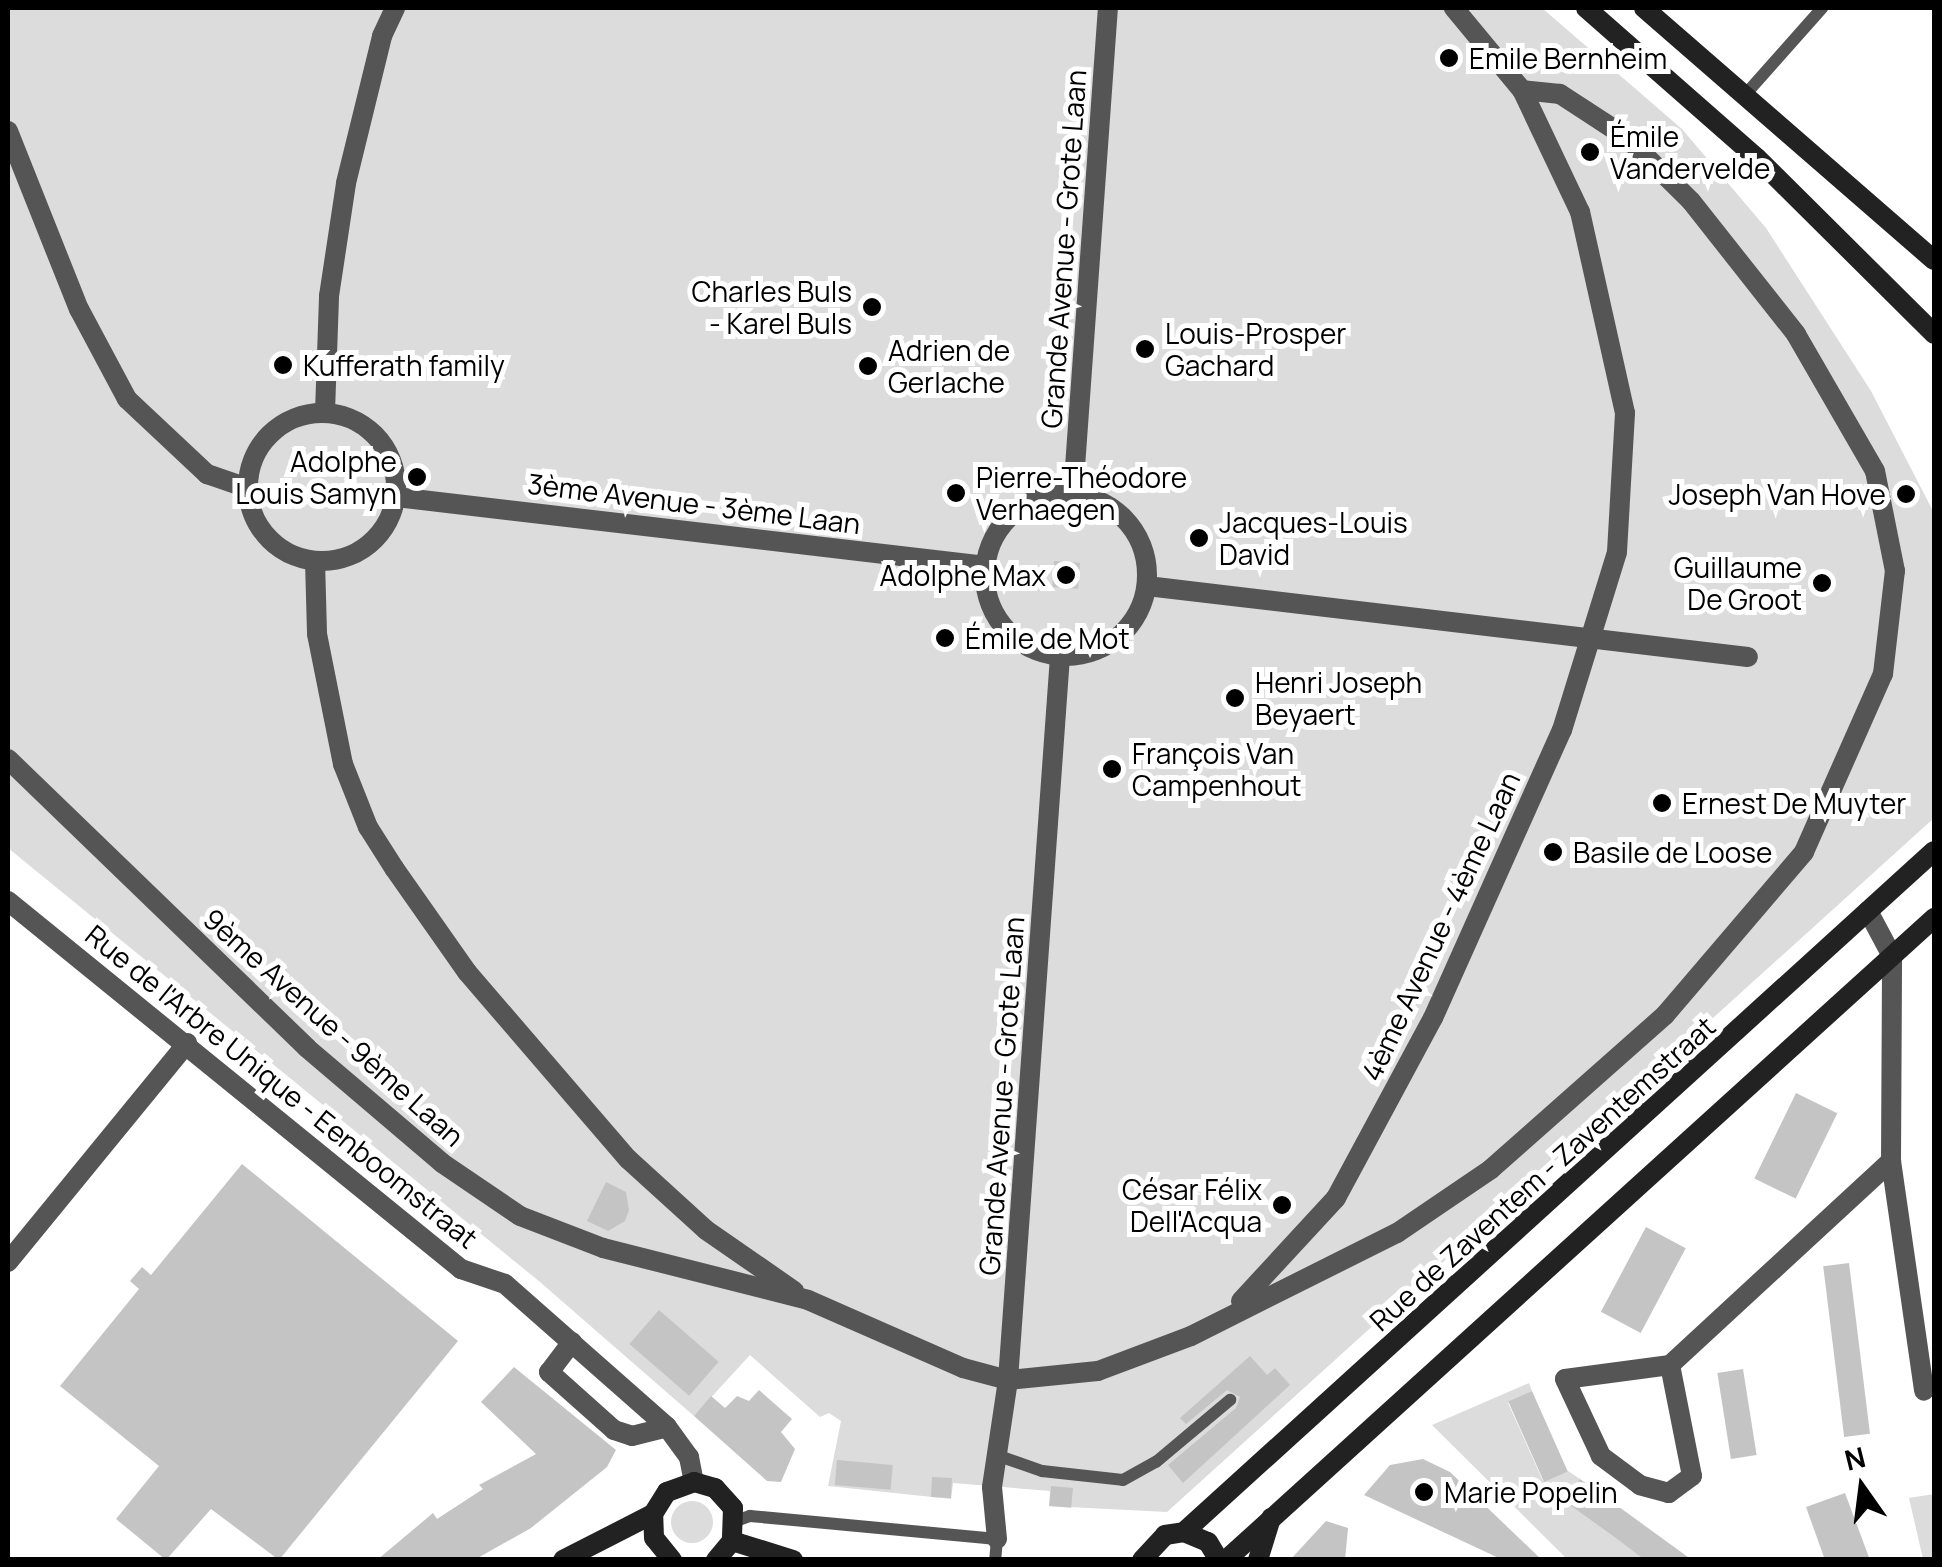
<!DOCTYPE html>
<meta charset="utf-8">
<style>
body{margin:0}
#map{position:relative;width:1942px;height:1567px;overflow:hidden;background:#fff;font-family:Manrope,sans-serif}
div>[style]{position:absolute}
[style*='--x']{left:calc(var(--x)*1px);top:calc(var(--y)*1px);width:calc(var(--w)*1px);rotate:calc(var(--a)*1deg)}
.green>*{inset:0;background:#dcdcdc}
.round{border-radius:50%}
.building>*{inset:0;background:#c4c4c4;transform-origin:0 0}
.lane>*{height:12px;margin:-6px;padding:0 6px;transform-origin:6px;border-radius:6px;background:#555}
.street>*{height:20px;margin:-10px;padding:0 10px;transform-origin:10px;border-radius:10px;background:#555}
.street>.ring{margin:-10px;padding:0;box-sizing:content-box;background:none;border:20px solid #555;border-radius:50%}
.secondary>*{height:20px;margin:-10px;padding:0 10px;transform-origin:10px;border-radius:10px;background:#222}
.dots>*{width:28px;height:28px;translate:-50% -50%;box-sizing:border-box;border:5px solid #fff;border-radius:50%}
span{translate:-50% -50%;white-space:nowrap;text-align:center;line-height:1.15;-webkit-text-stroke:10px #fff;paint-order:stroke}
.poi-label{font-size:28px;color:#000}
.left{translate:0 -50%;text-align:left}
.right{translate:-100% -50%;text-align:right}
.street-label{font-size:28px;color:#000}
.frame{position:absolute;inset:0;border:10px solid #000;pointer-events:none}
.north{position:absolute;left:1812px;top:1437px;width:100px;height:100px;-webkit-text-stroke:8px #fff;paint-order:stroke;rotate:346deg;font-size:28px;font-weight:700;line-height:40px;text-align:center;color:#000}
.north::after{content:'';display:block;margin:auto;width:35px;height:45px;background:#000;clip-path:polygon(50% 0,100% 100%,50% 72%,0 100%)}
</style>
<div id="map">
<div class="green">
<div style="clip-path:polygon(8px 8px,1542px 8px,1682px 129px,1766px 228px,1871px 391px,1934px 513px,1934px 818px,1167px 1512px,1049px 1506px,1050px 1491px,953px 1483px,951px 1499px,828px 1486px,841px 1421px,829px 1413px,820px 1417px,750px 1355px,694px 1416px,540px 1282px,8px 848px)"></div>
<div style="clip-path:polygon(1529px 1383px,1532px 1391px,1508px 1403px,1543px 1481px,1568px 1471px,1580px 1479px,1564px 1501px,1645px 1559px,1567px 1559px,1432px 1425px)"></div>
<div style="clip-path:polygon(1934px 1494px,1934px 1559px,1923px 1559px,1909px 1498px)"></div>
<div class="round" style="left:671px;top:1501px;width:42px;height:42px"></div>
</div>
<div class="building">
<div style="left:1054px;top:561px;width:26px;height:26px;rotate:4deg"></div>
<div style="left:1796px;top:1093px;width:46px;height:95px;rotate:26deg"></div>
<div style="clip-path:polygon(242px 1164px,458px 1341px,279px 1560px,211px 1509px,166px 1560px,116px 1519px,159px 1466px,60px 1386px,139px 1289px,130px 1281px,142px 1267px,151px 1275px)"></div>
<div style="clip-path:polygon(606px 1182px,626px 1192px,629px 1210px,625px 1221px,608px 1231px,587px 1221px)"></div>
<div style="left:1646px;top:1227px;width:45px;height:96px;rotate:28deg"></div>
<div style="left:1849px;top:1263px;width:172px;height:26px;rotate:83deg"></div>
<div style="left:659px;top:1310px;width:79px;height:45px;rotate:41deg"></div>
<div style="clip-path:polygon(1250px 1356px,1267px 1375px,1275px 1368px,1290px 1385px,1183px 1483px,1168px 1465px,1236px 1408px,1240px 1397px,1227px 1390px,1186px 1424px,1180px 1418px)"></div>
<div style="clip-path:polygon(514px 1367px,616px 1450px,607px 1467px,531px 1528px,474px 1560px,377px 1560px,433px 1513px,437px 1519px,483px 1489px,479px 1485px,536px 1454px,481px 1402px)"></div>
<div style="left:1743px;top:1369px;width:87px;height:26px;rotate:81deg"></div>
<div style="clip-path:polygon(759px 1390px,792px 1419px,781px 1432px,795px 1449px,781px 1482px,767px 1481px,694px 1416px,711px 1396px,725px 1408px,737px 1396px,749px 1401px)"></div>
<div style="left:1532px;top:1391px;width:88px;height:26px;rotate:66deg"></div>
<div style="clip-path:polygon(1423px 1459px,1450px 1472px,1542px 1560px,1503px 1560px,1364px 1495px,1390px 1465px)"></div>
<div style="left:837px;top:1460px;width:56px;height:25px;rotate:5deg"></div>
<div style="left:932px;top:1477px;width:20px;height:20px;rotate:3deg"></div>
<div style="clip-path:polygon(1580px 1479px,1615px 1504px,1692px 1560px,1645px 1560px,1617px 1539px,1564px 1501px)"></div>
<div style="left:1051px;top:1486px;width:22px;height:20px;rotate:5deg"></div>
<div style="clip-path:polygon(1845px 1493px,1870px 1560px,1825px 1560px,1806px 1507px)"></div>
<div style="clip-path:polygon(1326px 1521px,1348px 1528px,1345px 1560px,1290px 1560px)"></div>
</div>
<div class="lane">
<div style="--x:1744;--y:96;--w:118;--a:-48.4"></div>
<div style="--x:996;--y:1455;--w:49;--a:19.2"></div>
<div style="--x:1042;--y:1471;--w:81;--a:6.3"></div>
<div style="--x:1123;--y:1480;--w:38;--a:-29"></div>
<div style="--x:1156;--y:1462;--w:97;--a:-40"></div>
<div style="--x:736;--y:1521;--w:15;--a:-20"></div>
<div style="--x:750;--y:1516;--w:248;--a:5.3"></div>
<div style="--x:997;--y:1539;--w:21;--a:95"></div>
</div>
<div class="street">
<div style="--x:8;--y:131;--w:192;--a:68.3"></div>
<div style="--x:79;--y:309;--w:102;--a:61.9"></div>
<div style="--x:127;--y:399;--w:110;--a:43.2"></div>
<div style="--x:207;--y:474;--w:43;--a:18.9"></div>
<div style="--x:325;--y:412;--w:116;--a:-88"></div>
<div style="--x:329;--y:296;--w:114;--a:-81.4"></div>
<div style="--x:346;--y:183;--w:151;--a:-76.2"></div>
<div style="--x:382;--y:36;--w:31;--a:-65"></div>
<div class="ring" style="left:248px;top:413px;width:128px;height:128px"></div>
<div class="ring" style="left:985px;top:494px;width:142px;height:142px"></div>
<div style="--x:1073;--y:495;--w:488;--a:-85.9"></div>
<div style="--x:396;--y:497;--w:594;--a:6.67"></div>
<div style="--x:315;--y:561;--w:73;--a:88.4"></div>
<div style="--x:317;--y:634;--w:133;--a:78.7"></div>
<div style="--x:343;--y:764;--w:68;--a:68.4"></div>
<div style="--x:368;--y:827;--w:49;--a:57.6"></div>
<div style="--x:394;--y:868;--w:127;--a:54.9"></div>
<div style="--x:467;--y:972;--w:247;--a:49.3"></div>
<div style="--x:628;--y:1159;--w:105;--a:42.3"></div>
<div style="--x:706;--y:1230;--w:107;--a:34.7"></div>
<div style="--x:1147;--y:586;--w:605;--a:6.74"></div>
<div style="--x:8;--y:759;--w:416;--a:44"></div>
<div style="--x:307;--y:1048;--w:177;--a:40.4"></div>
<div style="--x:442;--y:1163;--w:94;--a:34.2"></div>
<div style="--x:520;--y:1216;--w:89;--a:21.1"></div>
<div style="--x:603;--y:1248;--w:211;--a:14.2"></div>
<div style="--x:808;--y:1300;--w:169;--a:23.7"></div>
<div style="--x:963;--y:1368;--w:47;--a:14.9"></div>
<div style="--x:1008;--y:1380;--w:90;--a:-5.7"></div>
<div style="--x:1098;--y:1371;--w:99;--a:-20.6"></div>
<div style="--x:1191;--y:1336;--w:230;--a:-26.6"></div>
<div style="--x:1397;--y:1233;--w:114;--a:-34.2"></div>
<div style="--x:1491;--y:1169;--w:232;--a:-41.5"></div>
<div style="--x:1665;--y:1015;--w:214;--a:-49.5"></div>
<div style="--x:1804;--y:852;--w:195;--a:-66.1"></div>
<div style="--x:1883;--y:674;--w:104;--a:-83.4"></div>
<div style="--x:1895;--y:571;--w:102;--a:-101.3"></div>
<div style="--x:1875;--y:471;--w:158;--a:-120"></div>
<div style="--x:1796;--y:334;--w:169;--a:-128.3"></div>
<div style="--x:1691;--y:201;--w:91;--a:-135.4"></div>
<div style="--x:1626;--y:137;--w:79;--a:-146.9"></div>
<div style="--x:1560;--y:94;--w:38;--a:-174"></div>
<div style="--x:8;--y:901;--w:584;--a:39.09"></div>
<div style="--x:461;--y:1269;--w:46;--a:18.8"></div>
<div style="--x:505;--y:1284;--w:216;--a:41.4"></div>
<div style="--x:667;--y:1427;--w:37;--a:54"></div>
<div style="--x:689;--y:1457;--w:25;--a:79"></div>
<div style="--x:1891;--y:1161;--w:232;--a:81.8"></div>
<div style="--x:8;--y:1262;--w:283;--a:-50.7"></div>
<div style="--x:1241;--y:1301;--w:140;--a:-47.3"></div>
<div style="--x:1336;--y:1198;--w:204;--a:-61.7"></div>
<div style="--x:1433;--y:1018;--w:316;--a:-65.9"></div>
<div style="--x:1562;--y:730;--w:186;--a:-72.8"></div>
<div style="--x:1617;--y:552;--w:139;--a:-86.7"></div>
<div style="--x:1625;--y:413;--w:206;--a:-102.6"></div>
<div style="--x:1580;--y:212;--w:135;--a:-115.4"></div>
<div style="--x:1522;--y:90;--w:107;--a:-129.7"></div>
<div style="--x:572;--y:1342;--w:38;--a:127"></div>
<div style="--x:549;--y:1372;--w:87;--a:41.7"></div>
<div style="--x:614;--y:1430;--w:19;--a:18"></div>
<div style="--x:632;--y:1436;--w:36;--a:-14"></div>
<div style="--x:1670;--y:1365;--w:113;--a:78.8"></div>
<div style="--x:1692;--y:1476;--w:29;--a:144"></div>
<div style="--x:1669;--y:1493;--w:30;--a:-165"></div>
<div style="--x:1640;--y:1485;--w:49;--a:-143.4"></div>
<div style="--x:1601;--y:1456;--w:85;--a:-115.1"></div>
<div style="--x:1565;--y:1379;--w:106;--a:-7.6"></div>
<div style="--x:1670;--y:1365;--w:301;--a:-42.7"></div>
<div style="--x:1891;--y:1161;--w:205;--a:-89.7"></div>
<div style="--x:1892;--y:956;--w:51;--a:-118.1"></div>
<div style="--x:997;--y:1539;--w:52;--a:-95.5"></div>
<div style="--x:992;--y:1487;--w:108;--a:-81.5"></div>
<div style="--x:1008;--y:1380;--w:726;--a:-85.89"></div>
</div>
<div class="secondary">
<div style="--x:1586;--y:8;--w:227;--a:41.3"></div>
<div style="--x:1757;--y:158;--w:250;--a:44.8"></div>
<div style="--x:1644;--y:8;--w:384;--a:41"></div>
<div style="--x:1184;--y:1532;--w:1013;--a:-42.24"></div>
<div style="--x:732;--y:1541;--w:64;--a:17.3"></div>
<div style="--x:563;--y:1560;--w:101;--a:-27.1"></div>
<div style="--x:672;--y:1560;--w:28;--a:-129"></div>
<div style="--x:654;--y:1538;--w:24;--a:-92"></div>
<div style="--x:653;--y:1514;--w:26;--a:-58"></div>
<div style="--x:667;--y:1492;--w:29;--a:-20"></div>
<div style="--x:694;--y:1482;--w:22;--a:16"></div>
<div style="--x:715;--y:1488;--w:27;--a:48"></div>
<div style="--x:733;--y:1508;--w:33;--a:92"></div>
<div style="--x:732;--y:1541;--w:25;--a:130"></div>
<div style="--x:1142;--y:1560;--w:34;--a:-47"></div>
<div style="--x:1165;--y:1535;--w:19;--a:-9"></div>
<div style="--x:1184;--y:1532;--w:26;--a:23"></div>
<div style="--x:1208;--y:1542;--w:21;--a:59"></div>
<div style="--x:1226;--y:1560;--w:956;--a:-42.2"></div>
<div style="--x:1258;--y:1560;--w:44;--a:-72.8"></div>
</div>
<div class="dots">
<div style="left:1449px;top:58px;background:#000"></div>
<div style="left:1590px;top:152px;background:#000"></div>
<div style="left:872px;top:307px;background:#000"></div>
<div style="left:1145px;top:349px;background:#000"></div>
<div style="left:283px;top:365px;background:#000"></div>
<div style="left:868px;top:366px;background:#000"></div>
<div style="left:417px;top:477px;background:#000"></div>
<div style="left:956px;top:493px;background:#000"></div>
<div style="left:1906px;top:494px;background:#000"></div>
<div style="left:1199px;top:538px;background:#000"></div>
<div style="left:1066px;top:575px;background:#000"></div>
<div style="left:1822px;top:583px;background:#000"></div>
<div style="left:945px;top:638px;background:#000"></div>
<div style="left:1235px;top:698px;background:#000"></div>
<div style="left:1112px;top:769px;background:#000"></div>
<div style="left:1662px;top:803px;background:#000"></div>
<div style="left:1553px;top:852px;background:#000"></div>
<div style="left:1282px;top:1205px;background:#000"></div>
<div style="left:1424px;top:1492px;background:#000"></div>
</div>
<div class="poi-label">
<span class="left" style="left:1469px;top:58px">Emile Bernheim</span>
<span class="left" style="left:1610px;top:152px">Émile<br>Vandervelde</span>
<span class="right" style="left:852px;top:307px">Charles Buls<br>- Karel Buls</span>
<span class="left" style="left:1165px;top:349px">Louis-Prosper<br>Gachard</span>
<span class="left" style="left:888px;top:366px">Adrien de<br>Gerlache</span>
<span class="left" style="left:303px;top:365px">Kufferath family</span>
<span class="right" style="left:397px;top:477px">Adolphe<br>Louis Samyn</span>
<span class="left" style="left:976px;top:493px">Pierre-Théodore<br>Verhaegen</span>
<span class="right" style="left:1886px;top:494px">Joseph Van Hove</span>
<span class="left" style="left:1219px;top:538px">Jacques-Louis<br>David</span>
<span class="right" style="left:1802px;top:583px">Guillaume<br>De Groot</span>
<span class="right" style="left:1046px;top:575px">Adolphe Max</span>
<span class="left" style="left:965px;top:638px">Émile de Mot</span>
<span class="left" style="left:1255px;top:698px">Henri Joseph<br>Beyaert</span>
<span class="left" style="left:1132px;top:769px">François Van<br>Campenhout</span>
<span class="left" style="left:1682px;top:803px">Ernest De Muyter</span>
<span class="left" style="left:1573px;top:852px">Basile de Loose</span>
<span class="right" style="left:1262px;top:1205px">César Félix<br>Dell'Acqua</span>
<span class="left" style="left:1444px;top:1492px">Marie Popelin</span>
</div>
<div class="street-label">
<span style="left:1063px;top:249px;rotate:-86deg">Grande Avenue - Grote Laan</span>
<span style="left:694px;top:503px;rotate:7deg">3ème Avenue - 3ème Laan</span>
<span style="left:1440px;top:926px;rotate:-65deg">4ème Avenue - 4ème Laan</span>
<span style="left:334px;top:1027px;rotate:42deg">9ème Avenue - 9ème Laan</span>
<span style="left:282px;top:1086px;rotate:39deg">Rue de l'Arbre Unique - Eenboomstraat</span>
<span style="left:1001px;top:1096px;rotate:-86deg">Grande Avenue - Grote Laan</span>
<span style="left:1542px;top:1173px;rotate:-42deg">Rue de Zaventem - Zaventemstraat</span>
</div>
<div class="frame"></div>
<div class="north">N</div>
</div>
